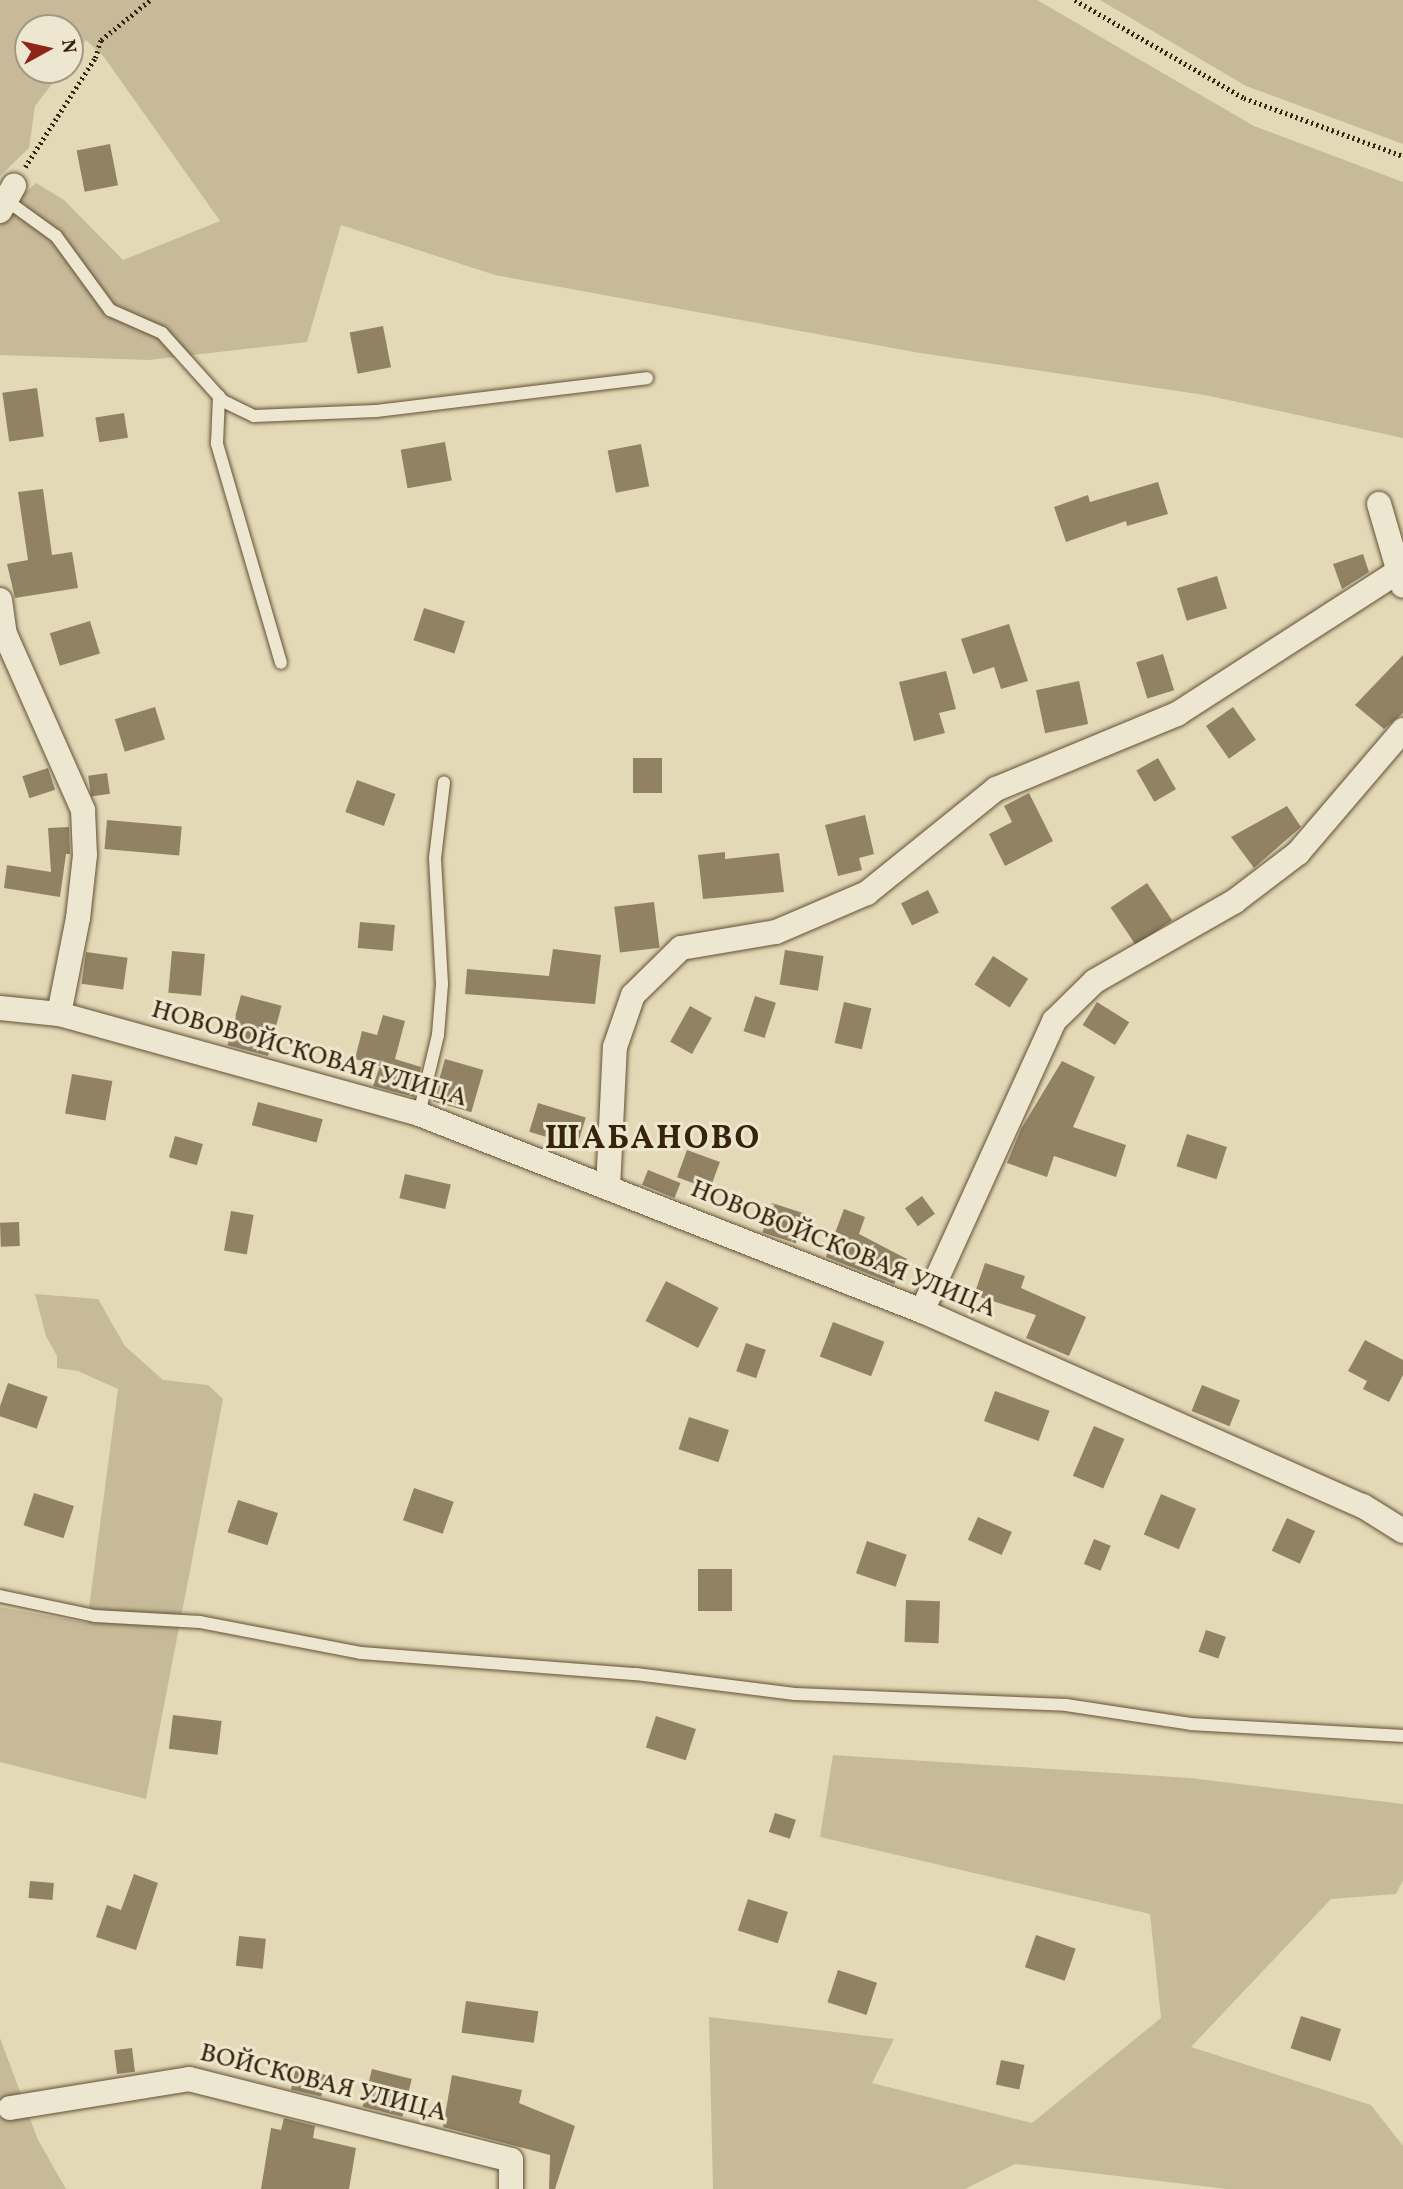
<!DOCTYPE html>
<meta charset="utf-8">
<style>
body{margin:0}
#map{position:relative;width:1403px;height:2189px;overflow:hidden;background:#e4d9b6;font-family:Vollkorn,serif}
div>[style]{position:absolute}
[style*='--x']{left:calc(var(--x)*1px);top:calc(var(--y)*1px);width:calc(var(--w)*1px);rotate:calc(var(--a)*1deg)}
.green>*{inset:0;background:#c7ba99}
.building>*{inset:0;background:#918263;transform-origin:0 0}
.path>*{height:4.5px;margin-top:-2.25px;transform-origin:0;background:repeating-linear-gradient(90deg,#38240a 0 2px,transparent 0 5.5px)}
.roads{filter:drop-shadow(0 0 2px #635135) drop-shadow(0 0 2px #635135)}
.service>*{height:12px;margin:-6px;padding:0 6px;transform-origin:6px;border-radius:6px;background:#ede6d0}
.minor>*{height:24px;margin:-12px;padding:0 12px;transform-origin:12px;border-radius:12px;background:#ede6d0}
span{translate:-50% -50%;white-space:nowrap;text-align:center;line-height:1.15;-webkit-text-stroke:6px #ede6d0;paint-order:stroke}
.street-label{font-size:26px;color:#38240a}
.district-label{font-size:33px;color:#38240a;font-weight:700;letter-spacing:2px}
.north{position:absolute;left:14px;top:14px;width:70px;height:70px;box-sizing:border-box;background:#ede6d0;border:2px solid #a59881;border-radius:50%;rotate:82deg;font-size:19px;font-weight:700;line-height:28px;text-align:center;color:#38240a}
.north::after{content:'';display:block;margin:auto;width:24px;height:32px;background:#8f2418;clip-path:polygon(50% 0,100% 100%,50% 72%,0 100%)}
</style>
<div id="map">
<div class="green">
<div style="clip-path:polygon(0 0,1037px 0,1254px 126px,1403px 182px,1403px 438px,1205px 395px,920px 353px,495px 275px,341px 225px,307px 342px,149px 360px,0 355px,0 226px,11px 206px,36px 183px,64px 200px,123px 260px,220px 221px,104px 57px,86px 40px,70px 61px,70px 28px,28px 28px,28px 70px,63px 70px,35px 106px,29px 148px,0 176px)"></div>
<div style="clip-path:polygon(1100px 0,1403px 0,1403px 144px,1246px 86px)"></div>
<div style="clip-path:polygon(35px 1294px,98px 1299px,125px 1346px,163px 1380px,208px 1385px,223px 1399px,146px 1799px,0 1762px,0 1607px,87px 1623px,118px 1389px,78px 1371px,57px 1368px,57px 1356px,46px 1336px)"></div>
<div style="clip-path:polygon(833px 1755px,1190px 1778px,1403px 1804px,1403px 1880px,1396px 1894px,1331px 1899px,1191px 2047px,1371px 2105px,1403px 2146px,1403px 2189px,1227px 2189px,1015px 2164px,965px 2189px,713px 2189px,709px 2017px,894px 2039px,872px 2083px,1032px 2123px,1161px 2018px,1150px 1914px,820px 1837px)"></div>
<div style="clip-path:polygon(0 2038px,38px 2140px,66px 2189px,0 2189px)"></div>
</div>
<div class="building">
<div style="left:110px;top:144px;width:42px;height:34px;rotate:79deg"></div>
<div style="left:383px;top:326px;width:42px;height:34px;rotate:79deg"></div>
<div style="left:37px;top:388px;width:49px;height:35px;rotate:82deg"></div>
<div style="left:124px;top:413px;width:25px;height:29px;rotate:81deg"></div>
<div style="left:445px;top:442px;width:39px;height:45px;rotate:80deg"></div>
<div style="left:641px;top:444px;width:43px;height:34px;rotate:79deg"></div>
<div style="clip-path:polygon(1158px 482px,1168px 514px,1127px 526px,1126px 521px,1066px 542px,1054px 507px,1088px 495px,1090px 502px)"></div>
<div style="clip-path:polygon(43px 489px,52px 555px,72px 552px,78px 588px,15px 598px,7px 564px,28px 560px,18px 492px)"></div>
<div style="clip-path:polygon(1363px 554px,1369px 572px,1342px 589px,1333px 564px)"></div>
<div style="left:1217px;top:576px;width:34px;height:42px;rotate:73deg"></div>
<div style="left:424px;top:608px;width:43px;height:34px;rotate:18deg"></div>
<div style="left:90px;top:621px;width:34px;height:42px;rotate:73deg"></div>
<div style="clip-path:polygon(1009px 624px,1028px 681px,1001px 689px,994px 667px,973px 674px,961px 639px)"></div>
<div style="left:1163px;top:654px;width:38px;height:28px;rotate:73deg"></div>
<div style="clip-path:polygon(1403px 655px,1403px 713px,1384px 729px,1355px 705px)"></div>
<div style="clip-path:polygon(946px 671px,956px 709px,939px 713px,945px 733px,914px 741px,899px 682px)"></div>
<div style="left:1079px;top:681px;width:44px;height:44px;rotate:78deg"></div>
<div style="left:155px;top:707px;width:34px;height:42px;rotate:73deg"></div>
<div style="left:1233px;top:707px;width:40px;height:33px;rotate:55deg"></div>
<div style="left:633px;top:758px;width:29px;height:35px"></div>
<div style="left:1158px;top:758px;width:36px;height:25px;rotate:60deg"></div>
<div style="left:48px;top:768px;width:23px;height:27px;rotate:72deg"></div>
<div style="left:107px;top:773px;width:21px;height:19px;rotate:82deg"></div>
<div style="left:357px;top:780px;width:41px;height:34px;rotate:20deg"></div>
<div style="clip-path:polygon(1029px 793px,1053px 841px,1005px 866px,989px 834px,1012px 822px,1004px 806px)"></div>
<div style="clip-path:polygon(1287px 806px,1301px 827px,1254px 868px,1231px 837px)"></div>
<div style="clip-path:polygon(865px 815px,874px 854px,859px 858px,862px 870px,838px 876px,825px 825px)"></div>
<div style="left:107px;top:820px;width:75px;height:29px;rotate:5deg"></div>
<div style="clip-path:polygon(69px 827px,70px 854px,66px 854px,60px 897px,4px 888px,7px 865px,51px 872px,48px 828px)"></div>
<div style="clip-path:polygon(725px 852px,725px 859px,779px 853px,784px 892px,703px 899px,698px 855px)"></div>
<div style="left:1147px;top:883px;width:45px;height:44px;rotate:56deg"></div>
<div style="left:928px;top:890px;width:25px;height:30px;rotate:64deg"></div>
<div style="left:654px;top:902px;width:46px;height:40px;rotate:83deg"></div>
<div style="left:360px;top:922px;width:35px;height:26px;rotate:5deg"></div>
<div style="clip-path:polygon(553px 949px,601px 955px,595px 1004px,465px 994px,467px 969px,549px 976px)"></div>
<div style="left:785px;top:950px;width:39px;height:35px;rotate:9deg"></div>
<div style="left:172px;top:951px;width:33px;height:42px;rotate:5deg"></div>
<div style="left:86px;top:952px;width:42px;height:32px;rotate:8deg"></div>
<div style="left:993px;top:956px;width:42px;height:34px;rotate:33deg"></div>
<div style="left:241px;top:995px;width:42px;height:52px;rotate:15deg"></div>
<div style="left:755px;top:996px;width:22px;height:37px;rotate:18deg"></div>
<div style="left:844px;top:1002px;width:28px;height:42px;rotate:13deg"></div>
<div style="left:1097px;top:1002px;width:38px;height:27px;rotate:32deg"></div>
<div style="left:690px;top:1006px;width:25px;height:41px;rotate:29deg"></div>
<div style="clip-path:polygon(383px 1015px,405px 1021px,395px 1059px,421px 1067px,414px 1097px,373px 1086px,380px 1066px,355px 1059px,362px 1031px,377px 1035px)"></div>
<div style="left:445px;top:1059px;width:40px;height:44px;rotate:16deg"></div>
<div style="clip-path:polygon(1062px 1061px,1095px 1077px,1073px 1127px,1126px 1145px,1116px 1177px,1054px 1156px,1047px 1177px,1007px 1163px,1021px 1129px)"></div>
<div style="left:72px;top:1074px;width:41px;height:40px;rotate:10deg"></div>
<div style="left:258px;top:1102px;width:67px;height:24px;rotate:15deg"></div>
<div style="left:538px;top:1103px;width:50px;height:30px;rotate:17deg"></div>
<div style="left:1187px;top:1134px;width:42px;height:34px;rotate:18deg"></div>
<div style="left:175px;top:1136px;width:29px;height:22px;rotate:16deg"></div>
<div style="left:687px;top:1150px;width:35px;height:29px;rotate:20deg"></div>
<div style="left:648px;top:1170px;width:35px;height:16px;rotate:22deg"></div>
<div style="left:405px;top:1174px;width:47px;height:25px;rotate:13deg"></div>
<div style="left:922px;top:1196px;width:22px;height:21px;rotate:54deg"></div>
<div style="left:772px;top:1203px;width:35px;height:31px;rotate:18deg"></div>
<div style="clip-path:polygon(844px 1209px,865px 1217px,859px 1234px,907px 1259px,894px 1284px,826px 1257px)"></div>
<div style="left:231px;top:1211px;width:23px;height:40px;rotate:10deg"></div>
<div style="left:19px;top:1222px;width:24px;height:19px;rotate:88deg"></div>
<div style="clip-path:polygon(985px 1263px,1025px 1276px,1021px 1288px,1086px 1317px,1069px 1356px,1026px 1338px,1036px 1315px,974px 1295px)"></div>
<div style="left:666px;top:1281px;width:59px;height:45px;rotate:27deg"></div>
<div style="left:833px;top:1322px;width:55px;height:37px;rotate:21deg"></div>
<div style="clip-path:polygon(1365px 1340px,1403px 1360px,1403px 1375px,1389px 1402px,1363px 1389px,1367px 1381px,1348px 1371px)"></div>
<div style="left:746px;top:1343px;width:21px;height:30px;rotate:19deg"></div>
<div style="left:8px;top:1383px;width:42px;height:34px;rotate:19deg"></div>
<div style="left:1202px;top:1385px;width:41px;height:28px;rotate:22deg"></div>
<div style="left:995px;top:1391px;width:58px;height:32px;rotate:20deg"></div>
<div style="left:689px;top:1417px;width:42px;height:34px;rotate:18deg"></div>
<div style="left:1094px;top:1426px;width:33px;height:54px;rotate:23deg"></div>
<div style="left:414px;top:1488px;width:42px;height:34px;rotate:19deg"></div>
<div style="left:34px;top:1493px;width:42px;height:34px;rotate:18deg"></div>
<div style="left:1161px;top:1494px;width:38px;height:44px;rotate:23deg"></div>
<div style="left:238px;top:1500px;width:42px;height:34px;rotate:18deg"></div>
<div style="left:978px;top:1517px;width:37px;height:25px;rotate:24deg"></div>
<div style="left:1287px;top:1518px;width:31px;height:36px;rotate:25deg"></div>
<div style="left:1094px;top:1539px;width:18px;height:27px;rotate:22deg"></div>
<div style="left:867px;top:1541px;width:42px;height:34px;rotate:19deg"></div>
<div style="left:698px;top:1569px;width:34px;height:42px"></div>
<div style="left:906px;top:1600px;width:34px;height:42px;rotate:2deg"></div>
<div style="left:1206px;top:1630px;width:21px;height:23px;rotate:19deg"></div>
<div style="left:173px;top:1715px;width:49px;height:34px;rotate:7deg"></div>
<div style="left:656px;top:1716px;width:42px;height:33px;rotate:18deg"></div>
<div style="left:775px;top:1813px;width:22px;height:20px;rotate:18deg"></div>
<div style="clip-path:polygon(134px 1874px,158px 1883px,136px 1950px,96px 1937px,107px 1905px,121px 1910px)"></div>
<div style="left:30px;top:1881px;width:24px;height:17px;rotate:5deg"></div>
<div style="left:748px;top:1899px;width:42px;height:33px;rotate:18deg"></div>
<div style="left:1036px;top:1935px;width:42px;height:34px;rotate:19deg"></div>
<div style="left:239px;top:1936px;width:27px;height:30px;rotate:6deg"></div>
<div style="left:838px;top:1970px;width:41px;height:34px;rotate:18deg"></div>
<div style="left:466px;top:2001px;width:73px;height:32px;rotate:8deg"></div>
<div style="left:1301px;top:2016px;width:42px;height:34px;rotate:18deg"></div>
<div style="left:132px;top:2048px;width:24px;height:18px;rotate:83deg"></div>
<div style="left:1001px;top:2060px;width:24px;height:25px;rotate:12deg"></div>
<div style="left:296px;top:2068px;width:31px;height:22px;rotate:13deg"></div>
<div style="left:372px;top:2069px;width:41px;height:39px;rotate:14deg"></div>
<div style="clip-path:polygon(452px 2075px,522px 2090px,519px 2103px,575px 2126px,555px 2189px,549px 2189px,550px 2155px,443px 2127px)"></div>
<div style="clip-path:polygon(284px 2118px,315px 2126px,313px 2138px,356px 2148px,349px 2189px,261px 2189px,271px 2128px,281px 2130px)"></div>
</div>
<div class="path">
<div style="--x:1075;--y:0;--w:195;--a:30.1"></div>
<div style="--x:1244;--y:98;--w:169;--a:20"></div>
<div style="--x:25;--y:167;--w:130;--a:-57.3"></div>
<div style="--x:95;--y:58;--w:19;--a:-72"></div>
<div style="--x:101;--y:40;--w:63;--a:-39.2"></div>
</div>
<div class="roads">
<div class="service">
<div style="--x:6;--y:200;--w:62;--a:35.8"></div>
<div style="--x:56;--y:236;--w:92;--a:53.9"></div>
<div style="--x:110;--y:310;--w:57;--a:23.9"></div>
<div style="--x:162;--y:333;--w:91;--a:48.1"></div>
<div style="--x:223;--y:401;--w:34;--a:26"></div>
<div style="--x:254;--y:416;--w:122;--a:-2.3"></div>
<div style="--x:376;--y:411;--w:273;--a:-6.9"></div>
<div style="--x:219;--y:396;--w:48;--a:92.4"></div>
<div style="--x:217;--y:444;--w:228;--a:73.7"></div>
<div style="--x:419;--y:1114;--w:81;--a:-76.5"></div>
<div style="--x:438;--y:1035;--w:51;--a:-85.5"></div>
<div style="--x:442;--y:984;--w:126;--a:-93.2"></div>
<div style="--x:435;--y:858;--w:76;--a:-83.2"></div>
<div style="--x:0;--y:1596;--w:97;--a:11.9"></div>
<div style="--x:95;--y:1616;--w:105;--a:3.3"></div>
<div style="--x:200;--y:1622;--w:164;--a:10.9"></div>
<div style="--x:361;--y:1653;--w:276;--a:4.4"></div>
<div style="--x:636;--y:1674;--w:160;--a:7.2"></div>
<div style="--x:795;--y:1694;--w:271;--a:2.3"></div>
<div style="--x:1066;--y:1705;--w:126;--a:8.6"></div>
<div style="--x:1191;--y:1724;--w:212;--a:3.2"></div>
</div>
<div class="minor">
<div style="--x:0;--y:211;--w:29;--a:-61"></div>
<div style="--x:1379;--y:504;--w:85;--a:73.7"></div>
<div style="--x:0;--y:600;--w:34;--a:82"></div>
<div style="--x:5;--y:634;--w:193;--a:66.1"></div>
<div style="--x:83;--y:810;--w:45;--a:87.5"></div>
<div style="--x:85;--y:855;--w:63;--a:96.3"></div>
<div style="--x:78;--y:918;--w:98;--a:101.2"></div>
<div style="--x:0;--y:1008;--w:59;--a:5.8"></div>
<div style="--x:59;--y:1014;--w:374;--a:15.5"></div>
<div style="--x:419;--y:1114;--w:540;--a:21.39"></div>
<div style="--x:922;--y:1311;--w:482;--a:23.9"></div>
<div style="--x:1363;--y:1506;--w:47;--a:32"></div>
<div style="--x:608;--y:1188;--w:141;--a:-87.2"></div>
<div style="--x:615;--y:1047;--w:55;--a:-70.9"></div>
<div style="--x:633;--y:995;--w:67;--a:-44.4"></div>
<div style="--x:681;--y:948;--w:96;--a:-9.6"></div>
<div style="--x:776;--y:932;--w:99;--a:-23.2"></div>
<div style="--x:867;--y:893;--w:166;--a:-38.9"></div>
<div style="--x:996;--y:789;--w:196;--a:-22.5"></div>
<div style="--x:1177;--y:714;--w:262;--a:-32.8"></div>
<div style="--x:922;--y:1311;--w:319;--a:-65.5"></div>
<div style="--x:1054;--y:1021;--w:57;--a:-44.3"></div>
<div style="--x:1095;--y:981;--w:161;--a:-29.7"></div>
<div style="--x:1235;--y:901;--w:79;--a:-37.3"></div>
<div style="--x:1298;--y:853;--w:162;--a:-49.5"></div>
<div style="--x:10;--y:2108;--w:181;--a:-9.2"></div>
<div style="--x:189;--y:2079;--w:332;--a:14.1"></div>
<div style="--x:511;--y:2160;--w:29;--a:90"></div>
</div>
</div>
<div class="street-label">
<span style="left:309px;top:1055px;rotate:16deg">НОВОВОЙСКОВАЯ УЛИЦА</span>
<span style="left:843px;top:1250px;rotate:22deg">НОВОВОЙСКОВАЯ УЛИЦА</span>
<span style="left:323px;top:2084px;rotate:14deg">ВОЙСКОВАЯ УЛИЦА</span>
</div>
<div class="district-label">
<span style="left:653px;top:1141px">ШАБАНОВО</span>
</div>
<div class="north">N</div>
</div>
